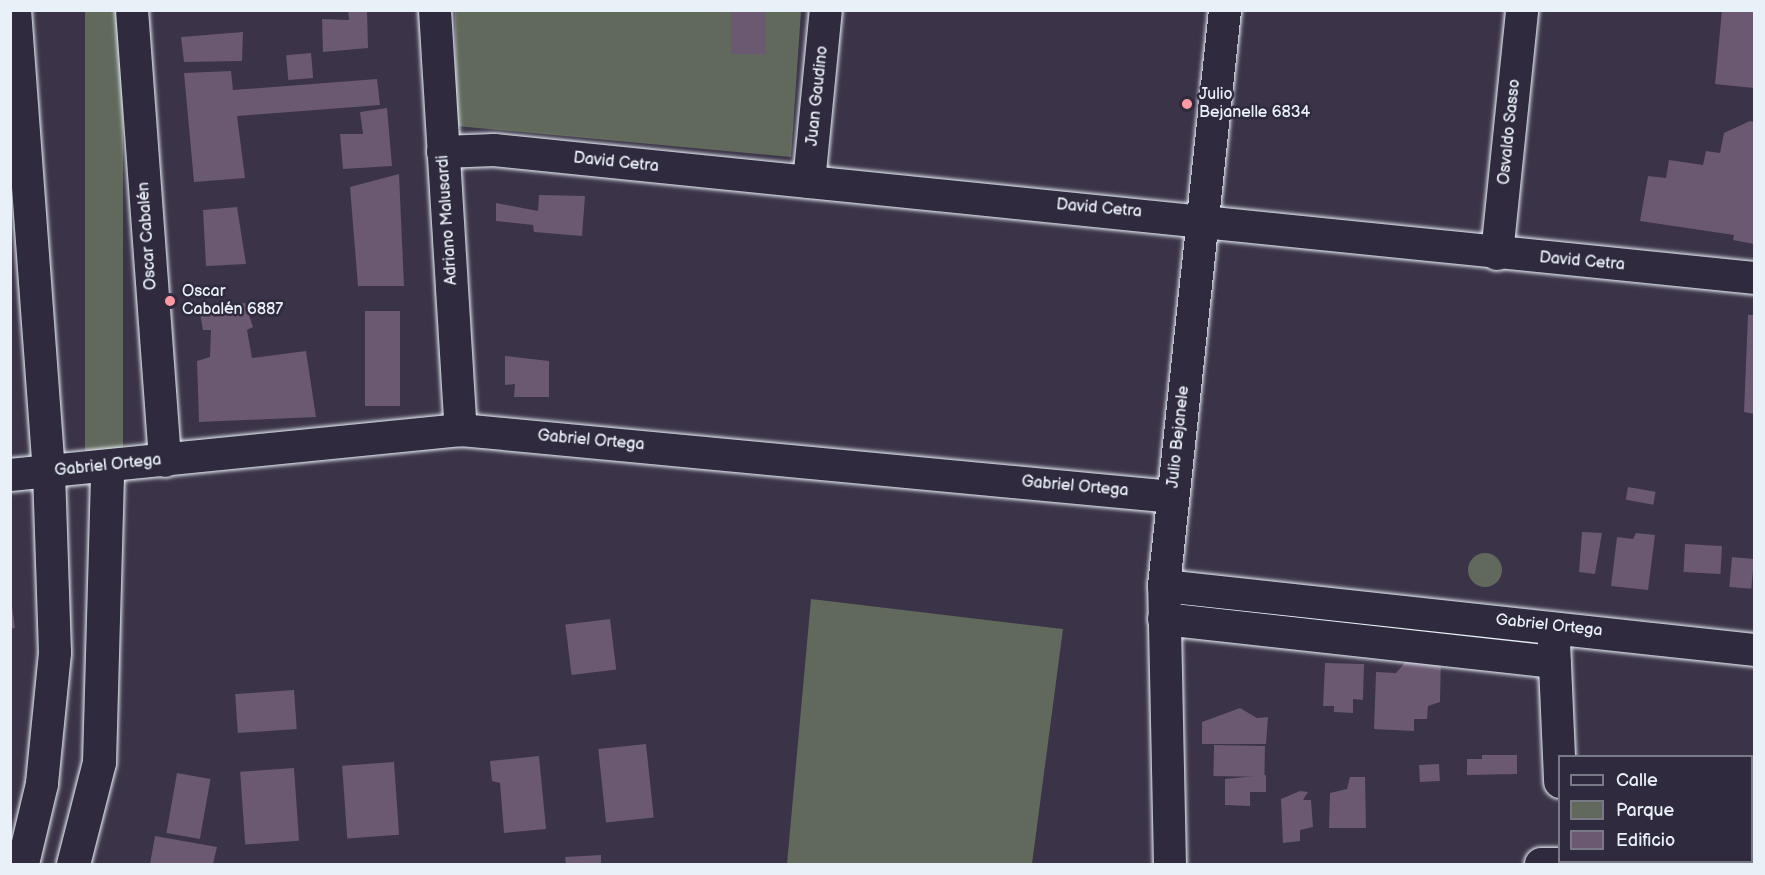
<!DOCTYPE html>
<meta charset="utf-8">
<style>
body{margin:0}
#map{position:relative;width:1765px;height:875px;overflow:hidden;background:#3b3347;font-family:"Balsamiq Sans",sans-serif}
div>[style]{position:absolute}
[style*='--x']{left:calc(var(--x)*1px);top:calc(var(--y)*1px);width:calc(var(--w)*1px);rotate:calc(var(--a)*1deg)}
.green>*{inset:0;background:#61695c;transform-origin:0 0}
.round{border-radius:50%}
.building>*{inset:0;background:#6b5871;transform-origin:0 0}
.roads{filter:drop-shadow(0 0 2px #e8f1f8) drop-shadow(0 0 2px #e8f1f8)}
.street>*{height:32px;margin:-16px;padding:0 16px;transform-origin:16px;border-radius:16px;background:#2f2a3d}
.secondary>*{height:33px;margin:-16.5px;padding:0 16.5px;transform-origin:16.5px;border-radius:16.5px;background:#2f2a3d}
.dots>*{width:16px;height:16px;translate:-50% -50%;box-sizing:border-box;border:3px solid #2f2a3d;border-radius:50%}
span{translate:-50% -50%;white-space:nowrap;text-align:center;line-height:1.15;-webkit-text-stroke:5px #2f2a3d;paint-order:stroke}
.poi-label{font-size:16px;color:#e8f1f8}
.left{translate:0 -50%;text-align:left}
.street-label{font-size:16px;color:#e8f1f8}
.frame{position:absolute;inset:0;border:12px solid #e8f1f8;pointer-events:none}
.legend{position:absolute;left:1558px;top:755px;width:195px;height:108px;box-sizing:border-box;background:#2f2a3d;border:2px solid #797a88;margin:0;padding:8px 10px;list-style:none;font-size:18px;color:#e8f1f8}
.legend li{display:flex;align-items:center;gap:12px;height:30px}
.legend b{width:30px;border:2px solid #797a88}
</style>
<div id="map">
<div class="green">
<div style="left:85px;top:11px;width:38px;height:450px"></div>
<div style="clip-path:polygon(455px 11px,801px 11px,791px 157px,456px 126px)"></div>
<div class="round" style="left:1468px;top:553px;width:34px;height:34px"></div>
<div style="clip-path:polygon(811px 599px,1063px 629px,1032px 864px,787px 864px)"></div>
</div>
<div class="building">
<div style="clip-path:polygon(348px 10px,367px 10px,368px 48px,323px 52px,322px 19px,349px 20px)"></div>
<div style="left:731px;top:10px;width:35px;height:44px"></div>
<div style="clip-path:polygon(1722px 10px,1754px 10px,1754px 88px,1715px 84px)"></div>
<div style="clip-path:polygon(243px 32px,242px 61px,184px 62px,181px 37px)"></div>
<div style="left:311px;top:53px;width:25px;height:25px;rotate:85deg"></div>
<div style="clip-path:polygon(231px 71px,233px 90px,377px 79px,380px 105px,237px 116px,245px 178px,194px 182px,184px 73px)"></div>
<div style="clip-path:polygon(387px 108px,392px 166px,343px 169px,340px 134px,363px 134px,360px 112px)"></div>
<div style="clip-path:polygon(1750px 121px,1754px 122px,1754px 244px,1733px 240px,1734px 235px,1640px 221px,1648px 176px,1666px 178px,1669px 160px,1703px 165px,1706px 151px,1720px 153px,1724px 133px)"></div>
<div style="clip-path:polygon(399px 174px,404px 286px,358px 286px,350px 187px)"></div>
<div style="clip-path:polygon(539px 195px,585px 196px,582px 236px,534px 232px,533px 225px,496px 221px,496px 203px,538px 211px)"></div>
<div style="clip-path:polygon(237px 207px,246px 264px,206px 266px,203px 210px)"></div>
<div style="clip-path:polygon(245px 303px,253px 327px,247px 330px,252px 358px,306px 351px,316px 417px,199px 422px,197px 361px,210px 357px,211px 330px,203px 330px,199px 308px)"></div>
<div style="left:400px;top:311px;width:95px;height:35px;rotate:90deg"></div>
<div style="clip-path:polygon(1748px 315px,1754px 315px,1754px 414px,1744px 412px)"></div>
<div style="clip-path:polygon(505px 356px,549px 361px,549px 397px,514px 397px,515px 384px,505px 385px)"></div>
<div style="left:1628px;top:487px;width:28px;height:13px;rotate:10deg"></div>
<div style="clip-path:polygon(1582px 532px,1602px 533px,1595px 574px,1579px 572px)"></div>
<div style="clip-path:polygon(1636px 533px,1655px 535px,1648px 590px,1611px 586px,1617px 537px,1633px 539px)"></div>
<div style="left:1685px;top:544px;width:37px;height:28px;rotate:3deg"></div>
<div style="left:1732px;top:557px;width:22px;height:30px;rotate:5deg"></div>
<div style="clip-path:polygon(10px 592px,15px 628px,10px 629px)"></div>
<div style="left:610px;top:619px;width:51px;height:45px;rotate:83deg"></div>
<div style="clip-path:polygon(1409px 658px,1441px 659px,1440px 702px,1428px 706px,1427px 719px,1414px 719px,1414px 731px,1374px 729px,1376px 672px,1396px 673px)"></div>
<div style="clip-path:polygon(1325px 663px,1364px 664px,1363px 700px,1353px 699px,1353px 713px,1334px 712px,1334px 706px,1323px 706px)"></div>
<div style="left:294px;top:690px;width:39px;height:59px;rotate:86deg"></div>
<div style="clip-path:polygon(1240px 708px,1257px 718px,1268px 717px,1266px 744px,1202px 744px,1202px 722px)"></div>
<div style="left:646px;top:744px;width:74px;height:48px;rotate:84deg"></div>
<div style="left:1214px;top:745px;width:51px;height:31px;rotate:1deg"></div>
<div style="clip-path:polygon(1482px 755px,1517px 755px,1517px 774px,1467px 775px,1467px 759px,1482px 759px)"></div>
<div style="clip-path:polygon(539px 756px,546px 829px,504px 833px,500px 783px,492px 781px,490px 761px)"></div>
<div style="left:394px;top:762px;width:73px;height:52px;rotate:86deg"></div>
<div style="left:1439px;top:764px;width:17px;height:20px;rotate:87deg"></div>
<div style="left:294px;top:768px;width:73px;height:54px;rotate:86deg"></div>
<div style="left:177px;top:773px;width:34px;height:61px;rotate:10deg"></div>
<div style="clip-path:polygon(1266px 775px,1266px 792px,1250px 792px,1250px 806px,1225px 805px,1225px 779px)"></div>
<div style="clip-path:polygon(1350px 777px,1365px 777px,1366px 828px,1329px 828px,1330px 793px,1347px 789px)"></div>
<div style="clip-path:polygon(1300px 791px,1308px 792px,1303px 800px,1311px 800px,1313px 827px,1300px 830px,1300px 841px,1283px 843px,1281px 799px)"></div>
<div style="clip-path:polygon(155px 836px,217px 847px,213px 864px,150px 864px)"></div>
<div style="clip-path:polygon(601px 855px,601px 864px,566px 864px,565px 857px)"></div>
</div>
<div class="roads">
<div class="street">
<div style="--x:15;--y:10;--w:463;--a:85.8"></div>
<div style="--x:49;--y:472;--w:181;--a:88.1"></div>
<div style="--x:55;--y:653;--w:132;--a:95.7"></div>
<div style="--x:42;--y:784;--w:82;--a:103.4"></div>
<div style="--x:132;--y:10;--w:452;--a:85.8"></div>
<div style="--x:435;--y:10;--w:421;--a:86.5"></div>
<div style="--x:443;--y:152;--w:51;--a:-2.2"></div>
<div style="--x:494;--y:150;--w:1266;--a:5.8"></div>
<div style="--x:809;--y:182;--w:173;--a:-84.4"></div>
<div style="--x:1497;--y:254;--w:245;--a:-84.1"></div>
<div style="--x:10;--y:475;--w:453;--a:-5.7"></div>
<div style="--x:461;--y:430;--w:714;--a:5.38"></div>
<div style="--x:1164;--y:586;--w:593;--a:6.19"></div>
<div style="--x:1164;--y:619;--w:393;--a:6.3"></div>
<div style="--x:1554;--y:642;--w:140;--a:87.5"></div>
<div style="--x:1170;--y:864;--w:278;--a:-91.2"></div>
<div style="--x:1164;--y:586;--w:579;--a:-83.95"></div>
<div style="--x:1541;--y:864;--w:22;--a:0"></div>
</div>
<div class="secondary">
<div style="--x:73;--y:864;--w:105;--a:-75.7"></div>
<div style="--x:99;--y:762;--w:294;--a:-88.4"></div>
</div>
</div>
<div class="dots">
<div style="left:1187px;top:104px;background:#ff9aa2"></div>
<div style="left:170px;top:301px;background:#ff9aa2"></div>
</div>
<div class="poi-label">
<span class="left" style="left:1199px;top:104px">Julio<br>Bejanelle 6834</span>
<span class="left" style="left:182px;top:301px">Oscar<br>Cabalén 6887</span>
</div>
<div class="street-label">
<span style="left:818px;top:96px;rotate:-84deg">Juan Gaudino</span>
<span style="left:1510px;top:132px;rotate:-84deg">Osvaldo Sasso</span>
<span style="left:616px;top:163px;rotate:6deg">David Cetra</span>
<span style="left:1099px;top:209px;rotate:5deg">David Cetra</span>
<span style="left:448px;top:220px;rotate:-94deg">Adriano Malusardi</span>
<span style="left:148px;top:236px;rotate:-94deg">Oscar Cabalén</span>
<span style="left:1582px;top:262px;rotate:5deg">David Cetra</span>
<span style="left:1179px;top:437px;rotate:-84deg">Julio Bejanele</span>
<span style="left:591px;top:441px;rotate:5deg">Gabriel Ortega</span>
<span style="left:108px;top:466px;rotate:-6deg">Gabriel Ortega</span>
<span style="left:1075px;top:487px;rotate:5deg">Gabriel Ortega</span>
<span style="left:1549px;top:626px;rotate:6deg">Gabriel Ortega</span>
</div>
<div class="frame"></div>
<ul class="legend">
<li><b style="height:8px;background:#2f2a3d"></b>Calle</li>
<li><b style="height:16px;background:#61695c"></b>Parque</li>
<li><b style="height:16px;background:#6b5871"></b>Edificio</li>
</ul>
</div>
